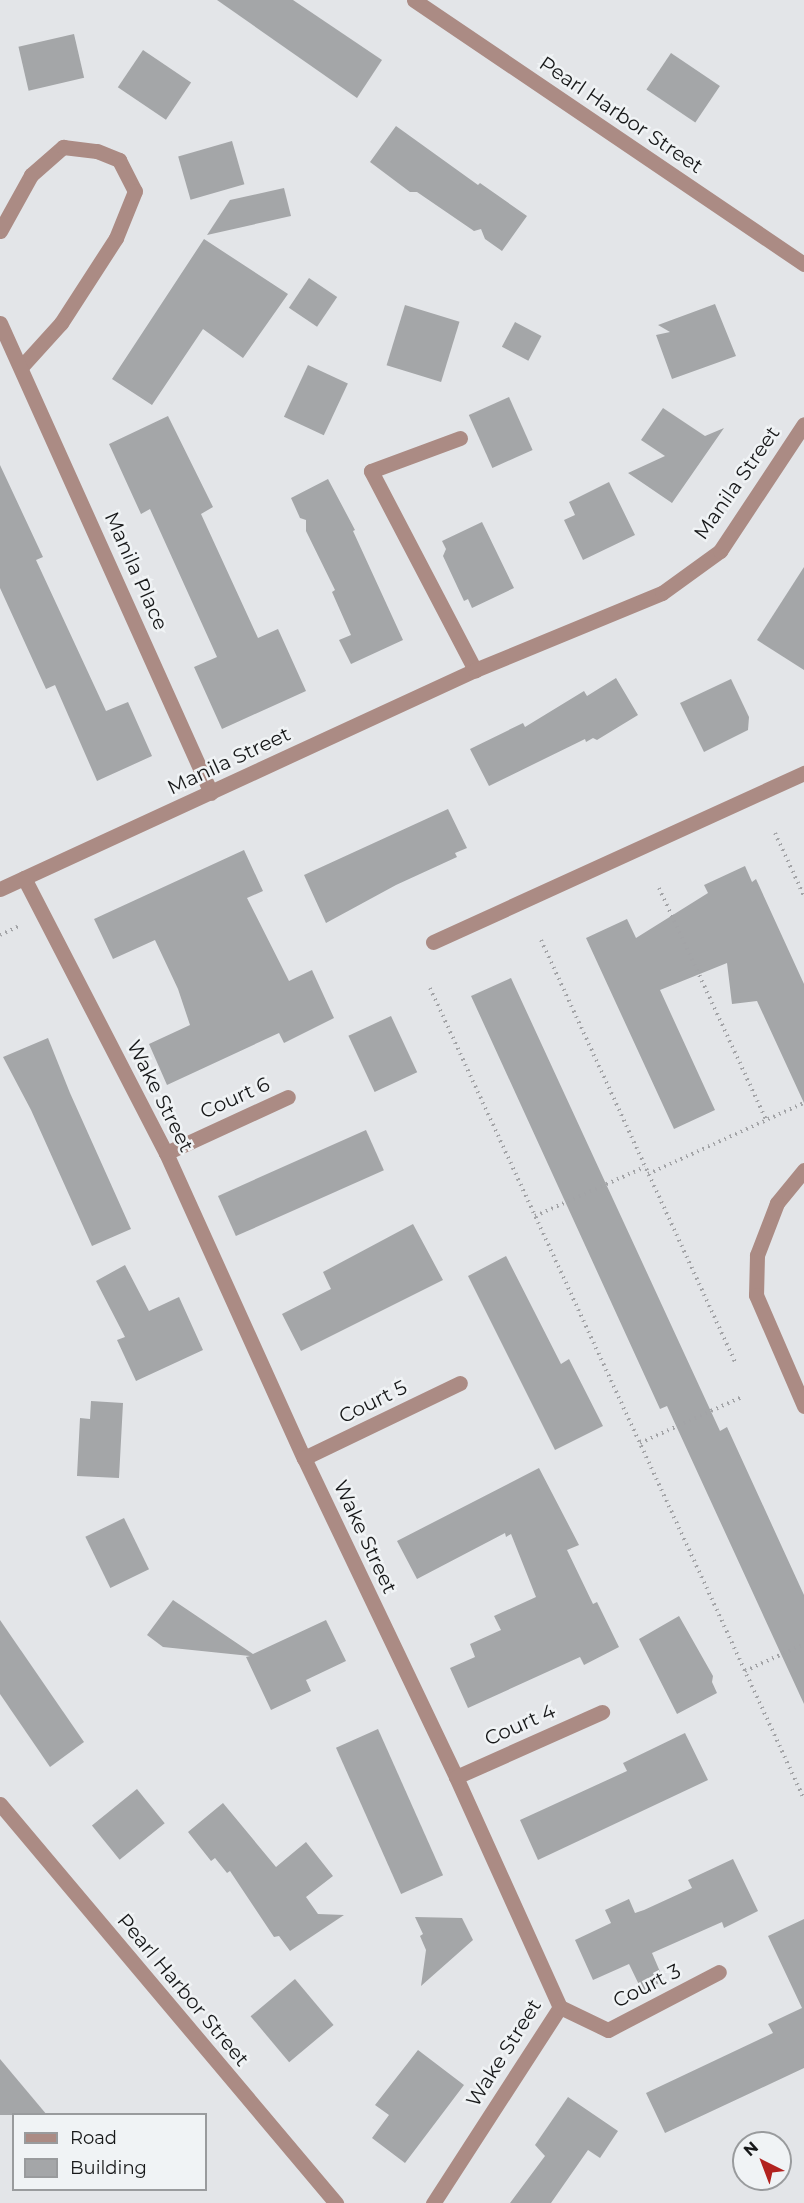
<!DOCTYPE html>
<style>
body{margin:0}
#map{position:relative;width:804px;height:2203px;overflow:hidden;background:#e3e5e8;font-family:Montserrat,sans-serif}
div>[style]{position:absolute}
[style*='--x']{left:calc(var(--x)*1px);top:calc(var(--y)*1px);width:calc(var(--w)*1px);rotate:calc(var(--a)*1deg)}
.building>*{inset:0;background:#a4a6a8;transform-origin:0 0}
.path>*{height:4px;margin-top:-2px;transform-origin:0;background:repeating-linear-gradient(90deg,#a3a4a7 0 1.5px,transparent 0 6px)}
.minor>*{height:15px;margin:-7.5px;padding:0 7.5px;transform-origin:7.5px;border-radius:7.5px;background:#ab8b84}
span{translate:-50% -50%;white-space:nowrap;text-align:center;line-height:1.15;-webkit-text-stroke:5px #f0f3f5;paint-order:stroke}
.street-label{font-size:20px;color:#171819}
.legend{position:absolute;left:12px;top:2113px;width:195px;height:78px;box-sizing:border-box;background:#f0f3f5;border:2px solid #999b9d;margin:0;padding:8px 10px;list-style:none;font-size:18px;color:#171819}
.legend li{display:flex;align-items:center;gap:12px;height:30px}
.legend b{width:30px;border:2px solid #999b9d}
.north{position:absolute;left:732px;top:2131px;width:60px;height:60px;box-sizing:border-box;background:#f0f3f5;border:2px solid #999b9d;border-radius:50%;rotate:318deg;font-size:16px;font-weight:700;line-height:24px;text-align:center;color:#171819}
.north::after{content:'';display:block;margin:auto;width:21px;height:27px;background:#b2221f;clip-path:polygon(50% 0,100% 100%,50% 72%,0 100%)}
</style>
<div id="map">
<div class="building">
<div style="clip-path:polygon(217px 0,293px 0,382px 60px,357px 98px)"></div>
<div style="left:74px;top:34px;width:45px;height:57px;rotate:77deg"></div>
<div style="left:143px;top:50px;width:58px;height:45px;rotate:34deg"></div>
<div style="left:671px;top:53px;width:59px;height:44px;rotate:34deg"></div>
<div style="clip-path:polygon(396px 126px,478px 185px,480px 183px,527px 216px,502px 251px,485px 239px,481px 229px,474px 231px,417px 192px,410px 192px,370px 162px)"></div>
<div style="left:232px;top:141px;width:45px;height:56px;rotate:74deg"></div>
<div style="clip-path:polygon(284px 188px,291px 216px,207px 235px,230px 200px)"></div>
<div style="clip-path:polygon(204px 239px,288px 294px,243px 358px,203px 329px,152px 405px,112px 379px)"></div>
<div style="left:309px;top:278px;width:34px;height:36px;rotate:34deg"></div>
<div style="clip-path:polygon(715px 304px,736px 356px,672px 379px,656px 335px,670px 332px,658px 325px)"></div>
<div style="left:405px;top:305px;width:57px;height:63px;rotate:17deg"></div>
<div style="left:515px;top:322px;width:30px;height:28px;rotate:28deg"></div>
<div style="left:308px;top:365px;width:44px;height:57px;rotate:25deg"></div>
<div style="left:509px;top:397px;width:58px;height:44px;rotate:66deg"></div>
<div style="clip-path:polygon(663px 408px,705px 436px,724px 428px,672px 503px,628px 473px,665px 456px,641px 440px)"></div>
<div style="clip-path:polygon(168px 416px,213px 507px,201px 514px,258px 638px,278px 629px,306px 691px,222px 729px,194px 667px,217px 657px,150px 509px,141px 514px,109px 444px)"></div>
<div style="clip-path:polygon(0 465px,43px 557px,36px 560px,106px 711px,128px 702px,152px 756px,97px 781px,55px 685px,46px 689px,0 588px)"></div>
<div style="clip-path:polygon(328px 479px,355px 530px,353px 531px,403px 640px,351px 664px,339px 640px,351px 635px,332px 592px,335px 590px,306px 531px,306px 520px,300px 518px,291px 498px)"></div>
<div style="clip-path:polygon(609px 482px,635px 535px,583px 560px,564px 520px,575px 515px,569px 502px)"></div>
<div style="clip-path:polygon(482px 522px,514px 588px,472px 608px,468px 599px,464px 601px,443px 556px,446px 549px,442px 541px)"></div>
<div style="clip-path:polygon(804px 567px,804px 670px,757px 640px)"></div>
<div style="clip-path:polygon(616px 678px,638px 715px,597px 740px,593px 738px,586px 742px,585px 739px,489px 786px,470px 749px,523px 723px,525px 727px,584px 691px,587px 696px)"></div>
<div style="clip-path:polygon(731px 679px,749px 717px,748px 730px,704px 752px,680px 703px)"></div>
<div style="clip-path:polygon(448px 809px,467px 848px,455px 853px,457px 857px,396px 885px,326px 923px,304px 875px)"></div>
<div style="clip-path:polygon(244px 850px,263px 891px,247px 898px,289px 981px,312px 970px,334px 1018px,284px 1043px,279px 1033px,167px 1085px,149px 1044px,190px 1025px,178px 989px,155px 940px,113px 959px,94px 919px)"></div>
<div style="clip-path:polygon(745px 866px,752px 882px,756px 879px,804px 984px,804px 1103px,757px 1001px,732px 1004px,727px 963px,660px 990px,715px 1110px,674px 1129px,586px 938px,627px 919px,636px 938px,708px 893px,704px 885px)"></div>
<div style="clip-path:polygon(511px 978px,720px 1431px,727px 1427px,804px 1595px,804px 1704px,667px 1406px,660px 1409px,471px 996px)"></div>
<div style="left:391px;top:1016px;width:62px;height:47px;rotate:65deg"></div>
<div style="clip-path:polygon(48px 1038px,70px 1093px,131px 1229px,92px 1246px,31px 1110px,3px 1057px)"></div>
<div style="left:366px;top:1130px;width:44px;height:162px;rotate:66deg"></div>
<div style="clip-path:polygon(413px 1224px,443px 1280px,301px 1351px,282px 1314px,331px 1289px,323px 1272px)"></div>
<div style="clip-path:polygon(506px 1256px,561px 1364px,569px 1359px,603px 1426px,555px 1450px,468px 1276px)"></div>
<div style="clip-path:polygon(125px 1265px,149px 1311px,179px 1297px,203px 1350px,136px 1381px,117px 1340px,125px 1337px,96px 1281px)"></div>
<div style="clip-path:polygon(91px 1401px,123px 1403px,119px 1478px,77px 1476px,80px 1418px,90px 1419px)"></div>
<div style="clip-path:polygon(539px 1468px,579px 1545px,567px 1550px,593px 1604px,597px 1602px,619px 1647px,584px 1665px,580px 1657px,468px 1708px,450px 1668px,475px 1657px,470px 1644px,501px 1630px,494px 1616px,536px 1597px,511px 1534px,506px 1537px,505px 1533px,417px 1579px,397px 1541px)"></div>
<div style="left:124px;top:1518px;width:57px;height:43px;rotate:64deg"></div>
<div style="clip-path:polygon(173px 1600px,253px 1654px,326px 1620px,346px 1661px,306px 1680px,311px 1691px,271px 1710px,246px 1657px,250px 1656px,163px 1647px,147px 1635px)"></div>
<div style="clip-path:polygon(679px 1616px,713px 1676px,712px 1682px,717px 1693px,677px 1714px,639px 1639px)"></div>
<div style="clip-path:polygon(0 1620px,84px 1742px,50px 1767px,0 1694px)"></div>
<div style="left:378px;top:1729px;width:160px;height:46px;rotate:66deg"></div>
<div style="clip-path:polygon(685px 1733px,708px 1780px,538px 1860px,520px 1820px,627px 1771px,623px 1763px)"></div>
<div style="left:137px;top:1789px;width:44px;height:58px;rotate:51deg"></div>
<div style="clip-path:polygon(223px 1803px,276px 1867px,306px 1842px,333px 1876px,306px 1897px,318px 1914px,344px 1915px,290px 1951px,279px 1936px,274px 1937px,230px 1871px,227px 1873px,215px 1858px,211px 1861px,188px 1832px)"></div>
<div style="clip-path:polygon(733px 1859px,758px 1911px,724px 1928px,722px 1922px,652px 1953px,664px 1981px,642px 1991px,629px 1964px,593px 1980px,575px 1940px,611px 1923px,605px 1910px,629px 1899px,635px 1913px,644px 1910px,692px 1888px,688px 1880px)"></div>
<div style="clip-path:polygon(415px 1917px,462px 1918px,473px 1940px,421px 1986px,426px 1950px,420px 1936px,423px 1934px)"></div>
<div style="clip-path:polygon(804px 1919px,804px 2068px,665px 2133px,646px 2093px,773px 2033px,768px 2024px,802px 2008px,768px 1936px)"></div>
<div style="left:295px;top:1979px;width:60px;height:58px;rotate:50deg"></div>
<div style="clip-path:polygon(418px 2050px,464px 2085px,405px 2163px,372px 2138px,389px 2115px,375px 2105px)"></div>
<div style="clip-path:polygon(0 2059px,47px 2115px,0 2115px)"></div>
<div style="clip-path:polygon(568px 2097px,618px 2131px,600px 2158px,588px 2150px,551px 2203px,510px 2203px,545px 2156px,535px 2145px)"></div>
</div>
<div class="path">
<div style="--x:775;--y:833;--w:69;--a:65.3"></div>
<div style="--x:659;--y:888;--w:255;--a:65.2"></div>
<div style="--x:0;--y:935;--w:23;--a:-25"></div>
<div style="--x:541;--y:940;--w:464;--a:65.3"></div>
<div style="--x:430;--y:988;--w:893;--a:65.24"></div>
<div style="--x:648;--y:1174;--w:171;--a:-24.5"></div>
<div style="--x:535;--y:1216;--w:120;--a:-24"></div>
<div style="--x:640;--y:1443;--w:112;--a:-24.3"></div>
<div style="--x:745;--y:1671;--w:65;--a:-24.6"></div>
</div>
<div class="minor">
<div style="--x:414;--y:0;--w:471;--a:34.1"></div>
<div style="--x:0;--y:231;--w:64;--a:-61"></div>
<div style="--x:31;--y:175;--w:43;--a:-41.2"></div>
<div style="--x:63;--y:147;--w:34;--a:7"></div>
<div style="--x:97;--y:151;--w:24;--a:22"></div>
<div style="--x:119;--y:160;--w:35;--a:63"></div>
<div style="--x:135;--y:191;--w:51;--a:112"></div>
<div style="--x:116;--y:238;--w:101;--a:122.9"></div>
<div style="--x:61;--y:323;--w:58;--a:132.2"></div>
<div style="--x:0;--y:323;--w:515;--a:65.82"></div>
<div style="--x:460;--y:438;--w:95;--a:159.7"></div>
<div style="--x:371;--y:471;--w:225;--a:62.4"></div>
<div style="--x:24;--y:878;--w:309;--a:62.7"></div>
<div style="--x:166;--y:1153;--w:335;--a:65.7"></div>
<div style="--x:304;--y:1458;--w:353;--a:64.5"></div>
<div style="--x:456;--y:1777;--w:252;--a:65.7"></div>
<div style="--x:560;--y:2007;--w:234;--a:122.9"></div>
<div style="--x:0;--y:889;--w:523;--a:-24.75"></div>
<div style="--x:475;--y:670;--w:202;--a:-22.4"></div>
<div style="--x:662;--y:593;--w:72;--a:-35.9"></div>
<div style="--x:720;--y:551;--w:152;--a:-56.5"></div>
<div style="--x:433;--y:942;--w:408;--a:-24.5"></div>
<div style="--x:166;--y:1153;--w:134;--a:-24.7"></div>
<div style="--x:804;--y:1170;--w:43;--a:129.3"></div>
<div style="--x:777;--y:1203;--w:56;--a:111"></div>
<div style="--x:757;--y:1255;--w:40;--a:91.4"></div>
<div style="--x:756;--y:1295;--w:121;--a:66.6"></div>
<div style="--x:304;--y:1458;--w:173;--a:-25.7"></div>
<div style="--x:456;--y:1777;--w:160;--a:-24"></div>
<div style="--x:0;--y:1804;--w:522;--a:49.9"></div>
<div style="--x:560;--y:2007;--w:53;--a:25.6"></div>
<div style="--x:608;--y:2030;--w:125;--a:-27.6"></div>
</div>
<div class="street-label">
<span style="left:621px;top:115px;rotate:34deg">Pearl Harbor Street</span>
<span style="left:737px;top:483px;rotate:-55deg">Manila Street</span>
<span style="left:136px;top:571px;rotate:66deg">Manila Place</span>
<span style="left:229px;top:761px;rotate:-25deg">Manila Street</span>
<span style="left:160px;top:1096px;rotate:63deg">Wake Street</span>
<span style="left:235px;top:1098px;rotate:-24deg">Court 6</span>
<span style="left:373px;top:1402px;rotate:-26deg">Court 5</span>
<span style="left:365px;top:1537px;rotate:65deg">Wake Street</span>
<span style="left:520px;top:1725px;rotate:-24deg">Court 4</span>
<span style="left:647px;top:1986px;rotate:-27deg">Court 3</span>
<span style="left:183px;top:1990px;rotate:50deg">Pearl Harbor Street</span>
<span style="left:504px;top:2053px;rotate:-58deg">Wake Street</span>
</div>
<ul class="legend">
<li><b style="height:8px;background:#ab8b84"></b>Road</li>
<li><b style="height:16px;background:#a4a6a8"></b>Building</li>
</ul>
<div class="north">N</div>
</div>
